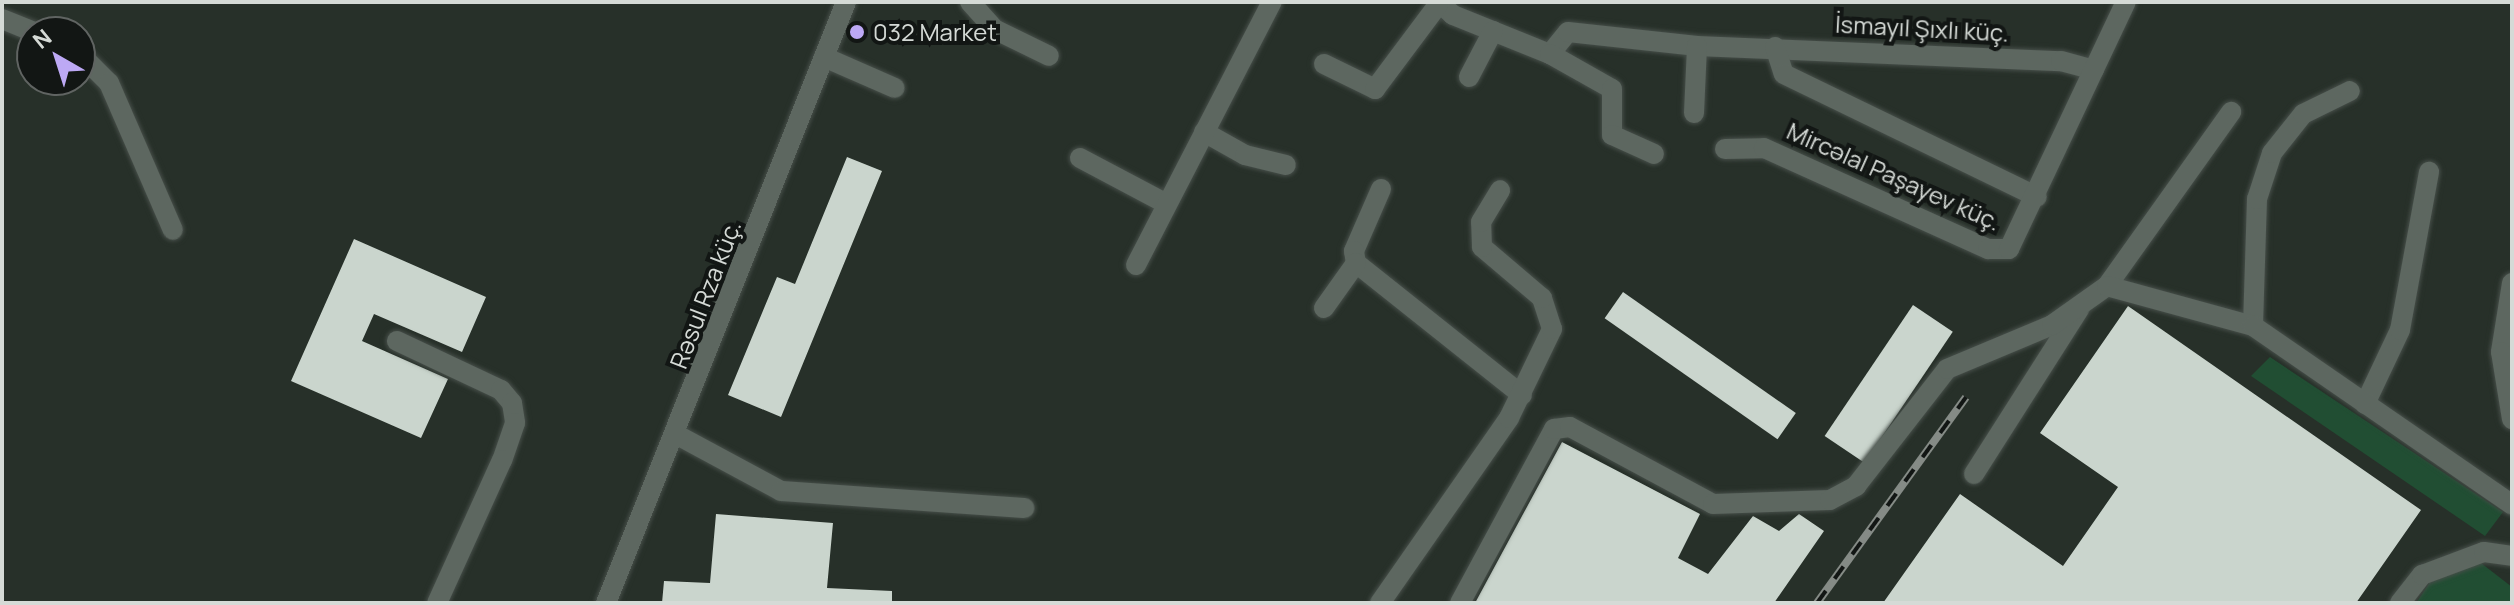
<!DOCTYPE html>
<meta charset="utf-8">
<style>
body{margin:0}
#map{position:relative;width:2514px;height:605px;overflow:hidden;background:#273029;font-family:Manrope,sans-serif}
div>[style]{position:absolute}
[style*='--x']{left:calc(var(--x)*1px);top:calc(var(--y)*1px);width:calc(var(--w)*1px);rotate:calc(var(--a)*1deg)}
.green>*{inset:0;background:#214e33}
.building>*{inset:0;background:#cad5cd;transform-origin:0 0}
.roads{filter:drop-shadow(0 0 2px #464e49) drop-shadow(0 0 2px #464e49)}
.minor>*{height:20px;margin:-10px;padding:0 10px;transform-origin:10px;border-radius:10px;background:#5d6760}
.rail>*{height:8px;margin-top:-4px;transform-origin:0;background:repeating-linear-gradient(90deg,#121614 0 15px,#858b86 0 30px);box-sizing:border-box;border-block:2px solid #858b86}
.dots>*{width:22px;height:22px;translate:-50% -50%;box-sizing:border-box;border:4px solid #121614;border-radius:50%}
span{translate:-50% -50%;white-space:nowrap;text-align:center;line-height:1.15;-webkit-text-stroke:8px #121614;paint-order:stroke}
.street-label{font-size:24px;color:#d5dad6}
.poi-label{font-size:24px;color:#d5dad6}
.left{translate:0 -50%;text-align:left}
.frame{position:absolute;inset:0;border:4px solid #d5dad6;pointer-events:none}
.north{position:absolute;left:16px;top:16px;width:80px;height:80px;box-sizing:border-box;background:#121614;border:2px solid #606462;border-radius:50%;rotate:321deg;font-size:22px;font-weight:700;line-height:32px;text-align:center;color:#d5dad6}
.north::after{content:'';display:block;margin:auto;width:28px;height:36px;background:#bda9f5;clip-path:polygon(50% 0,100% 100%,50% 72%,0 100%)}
</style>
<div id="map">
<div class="green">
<div style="clip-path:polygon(2270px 357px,2503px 512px,2485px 536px,2251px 376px)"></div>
<div style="clip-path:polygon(2481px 563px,2512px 587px,2512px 603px,2416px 603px,2430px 582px)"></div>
</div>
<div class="building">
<div style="clip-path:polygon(847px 157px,882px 171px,781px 417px,728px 395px,777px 277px,795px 284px)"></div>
<div style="clip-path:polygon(354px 239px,486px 297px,462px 352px,374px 314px,362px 341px,448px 379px,421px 438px,291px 381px)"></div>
<div style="left:1623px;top:292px;width:211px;height:32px;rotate:35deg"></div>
<div style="left:1913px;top:305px;width:48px;height:158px;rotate:34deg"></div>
<div style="clip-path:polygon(2128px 306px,2421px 510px,2356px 603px,1883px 603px,1960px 494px,2063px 566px,2118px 487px,2040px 433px)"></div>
<div style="clip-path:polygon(1562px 442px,1700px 514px,1678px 558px,1708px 574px,1753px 516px,1779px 531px,1799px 514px,1824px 531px,1774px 603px,1475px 603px)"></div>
<div style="clip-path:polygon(716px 514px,833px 523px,827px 588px,892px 591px,892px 603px,662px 603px,664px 581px,710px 583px)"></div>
</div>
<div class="roads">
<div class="minor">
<div style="--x:970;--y:2;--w:36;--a:48"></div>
<div style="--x:994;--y:29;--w:61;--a:26.1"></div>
<div style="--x:1439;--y:2;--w:19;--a:43"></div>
<div style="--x:1453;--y:15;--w:105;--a:21.9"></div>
<div style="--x:1550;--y:54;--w:28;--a:-51"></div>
<div style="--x:1568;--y:32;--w:130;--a:6.2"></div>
<div style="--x:1697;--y:46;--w:364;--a:2.4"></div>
<div style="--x:2061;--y:61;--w:34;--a:15"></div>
<div style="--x:2;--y:19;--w:35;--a:22"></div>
<div style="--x:1775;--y:47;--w:28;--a:72"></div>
<div style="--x:1784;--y:74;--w:281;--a:25.9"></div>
<div style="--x:80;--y:54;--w:41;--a:45"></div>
<div style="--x:109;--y:83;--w:160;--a:66.5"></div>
<div style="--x:1550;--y:54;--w:71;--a:29.4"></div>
<div style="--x:1612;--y:89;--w:46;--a:90"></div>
<div style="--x:1612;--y:135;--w:46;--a:24.3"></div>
<div style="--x:824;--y:57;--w:77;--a:23.6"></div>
<div style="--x:1324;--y:64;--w:57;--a:26.1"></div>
<div style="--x:1375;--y:89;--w:104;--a:-53.2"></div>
<div style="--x:1469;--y:77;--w:52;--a:-62.4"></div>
<div style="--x:1694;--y:113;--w:67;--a:-87.4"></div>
<div style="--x:1204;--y:132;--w:47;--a:29.3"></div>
<div style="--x:1245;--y:155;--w:42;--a:13.7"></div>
<div style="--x:1725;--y:149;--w:39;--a:-1"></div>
<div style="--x:1764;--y:148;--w:246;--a:24.3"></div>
<div style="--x:1988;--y:249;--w:21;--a:0"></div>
<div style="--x:2009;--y:249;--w:273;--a:-64.7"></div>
<div style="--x:1080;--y:158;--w:98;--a:27.9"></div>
<div style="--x:1381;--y:189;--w:68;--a:113.5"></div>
<div style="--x:1354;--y:251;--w:12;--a:81"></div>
<div style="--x:1356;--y:263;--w:212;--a:38.5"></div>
<div style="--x:1136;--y:265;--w:296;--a:-62.7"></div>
<div style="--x:2512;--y:283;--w:70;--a:99.1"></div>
<div style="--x:2501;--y:352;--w:68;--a:80.7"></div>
<div style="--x:2107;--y:286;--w:214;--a:-54.5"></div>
<div style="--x:1324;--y:308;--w:55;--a:-54.6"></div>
<div style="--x:2253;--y:326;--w:127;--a:-88.2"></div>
<div style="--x:2257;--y:199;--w:48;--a:-71.9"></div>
<div style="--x:2272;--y:153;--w:50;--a:-51.5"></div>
<div style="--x:2303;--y:114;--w:52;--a:-26.1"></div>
<div style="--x:397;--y:341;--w:115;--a:25.2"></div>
<div style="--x:501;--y:390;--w:17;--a:50"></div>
<div style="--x:512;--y:403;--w:20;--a:81"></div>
<div style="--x:515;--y:423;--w:39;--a:109"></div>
<div style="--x:502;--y:460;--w:157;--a:114.4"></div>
<div style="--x:2365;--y:404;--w:82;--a:-64.7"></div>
<div style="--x:2400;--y:330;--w:161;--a:-79.6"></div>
<div style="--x:679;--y:436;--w:116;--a:28.3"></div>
<div style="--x:781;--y:491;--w:244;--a:4"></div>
<div style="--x:1974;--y:474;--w:196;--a:-57.5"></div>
<div style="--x:606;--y:603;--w:647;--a:-68.23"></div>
<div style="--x:1380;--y:603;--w:226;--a:-55.1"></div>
<div style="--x:1509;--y:418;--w:99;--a:-64.2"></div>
<div style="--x:1552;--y:329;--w:33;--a:-108"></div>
<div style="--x:1542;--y:298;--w:79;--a:-139.6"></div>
<div style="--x:1482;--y:247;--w:25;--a:-92"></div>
<div style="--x:1481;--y:222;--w:37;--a:-59"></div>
<div style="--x:1460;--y:603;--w:198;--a:-61.6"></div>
<div style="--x:1554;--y:429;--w:16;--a:-7"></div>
<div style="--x:1570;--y:427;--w:162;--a:28.3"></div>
<div style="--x:1713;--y:504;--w:117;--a:-2"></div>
<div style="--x:1830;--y:500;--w:30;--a:-28"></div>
<div style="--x:1856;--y:486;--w:148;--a:-52.1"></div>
<div style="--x:1947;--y:369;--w:114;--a:-22.7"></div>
<div style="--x:2052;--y:325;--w:67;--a:-35.3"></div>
<div style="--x:2107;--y:286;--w:151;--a:15.3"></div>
<div style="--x:2253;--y:326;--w:315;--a:34.6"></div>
<div style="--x:2400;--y:603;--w:36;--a:-52"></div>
<div style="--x:2422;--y:575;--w:66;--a:-20.4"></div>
<div style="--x:2484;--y:552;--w:28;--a:8"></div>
</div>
</div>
<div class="rail">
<div style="--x:1817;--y:603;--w:254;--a:-54.1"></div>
</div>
<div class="dots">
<div style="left:857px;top:32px;background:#bda9f5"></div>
</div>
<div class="street-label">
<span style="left:1922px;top:28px;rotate:3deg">İsmayıl Şıxlı küç.</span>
<span style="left:1894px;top:176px;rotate:24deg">Mircəlal Paşayev küç.</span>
<span style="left:705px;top:294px;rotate:-69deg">Rəsul Rza küç.</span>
</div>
<div class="poi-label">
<span class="left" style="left:873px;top:32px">032 Market</span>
</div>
<div class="frame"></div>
<div class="north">N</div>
</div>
